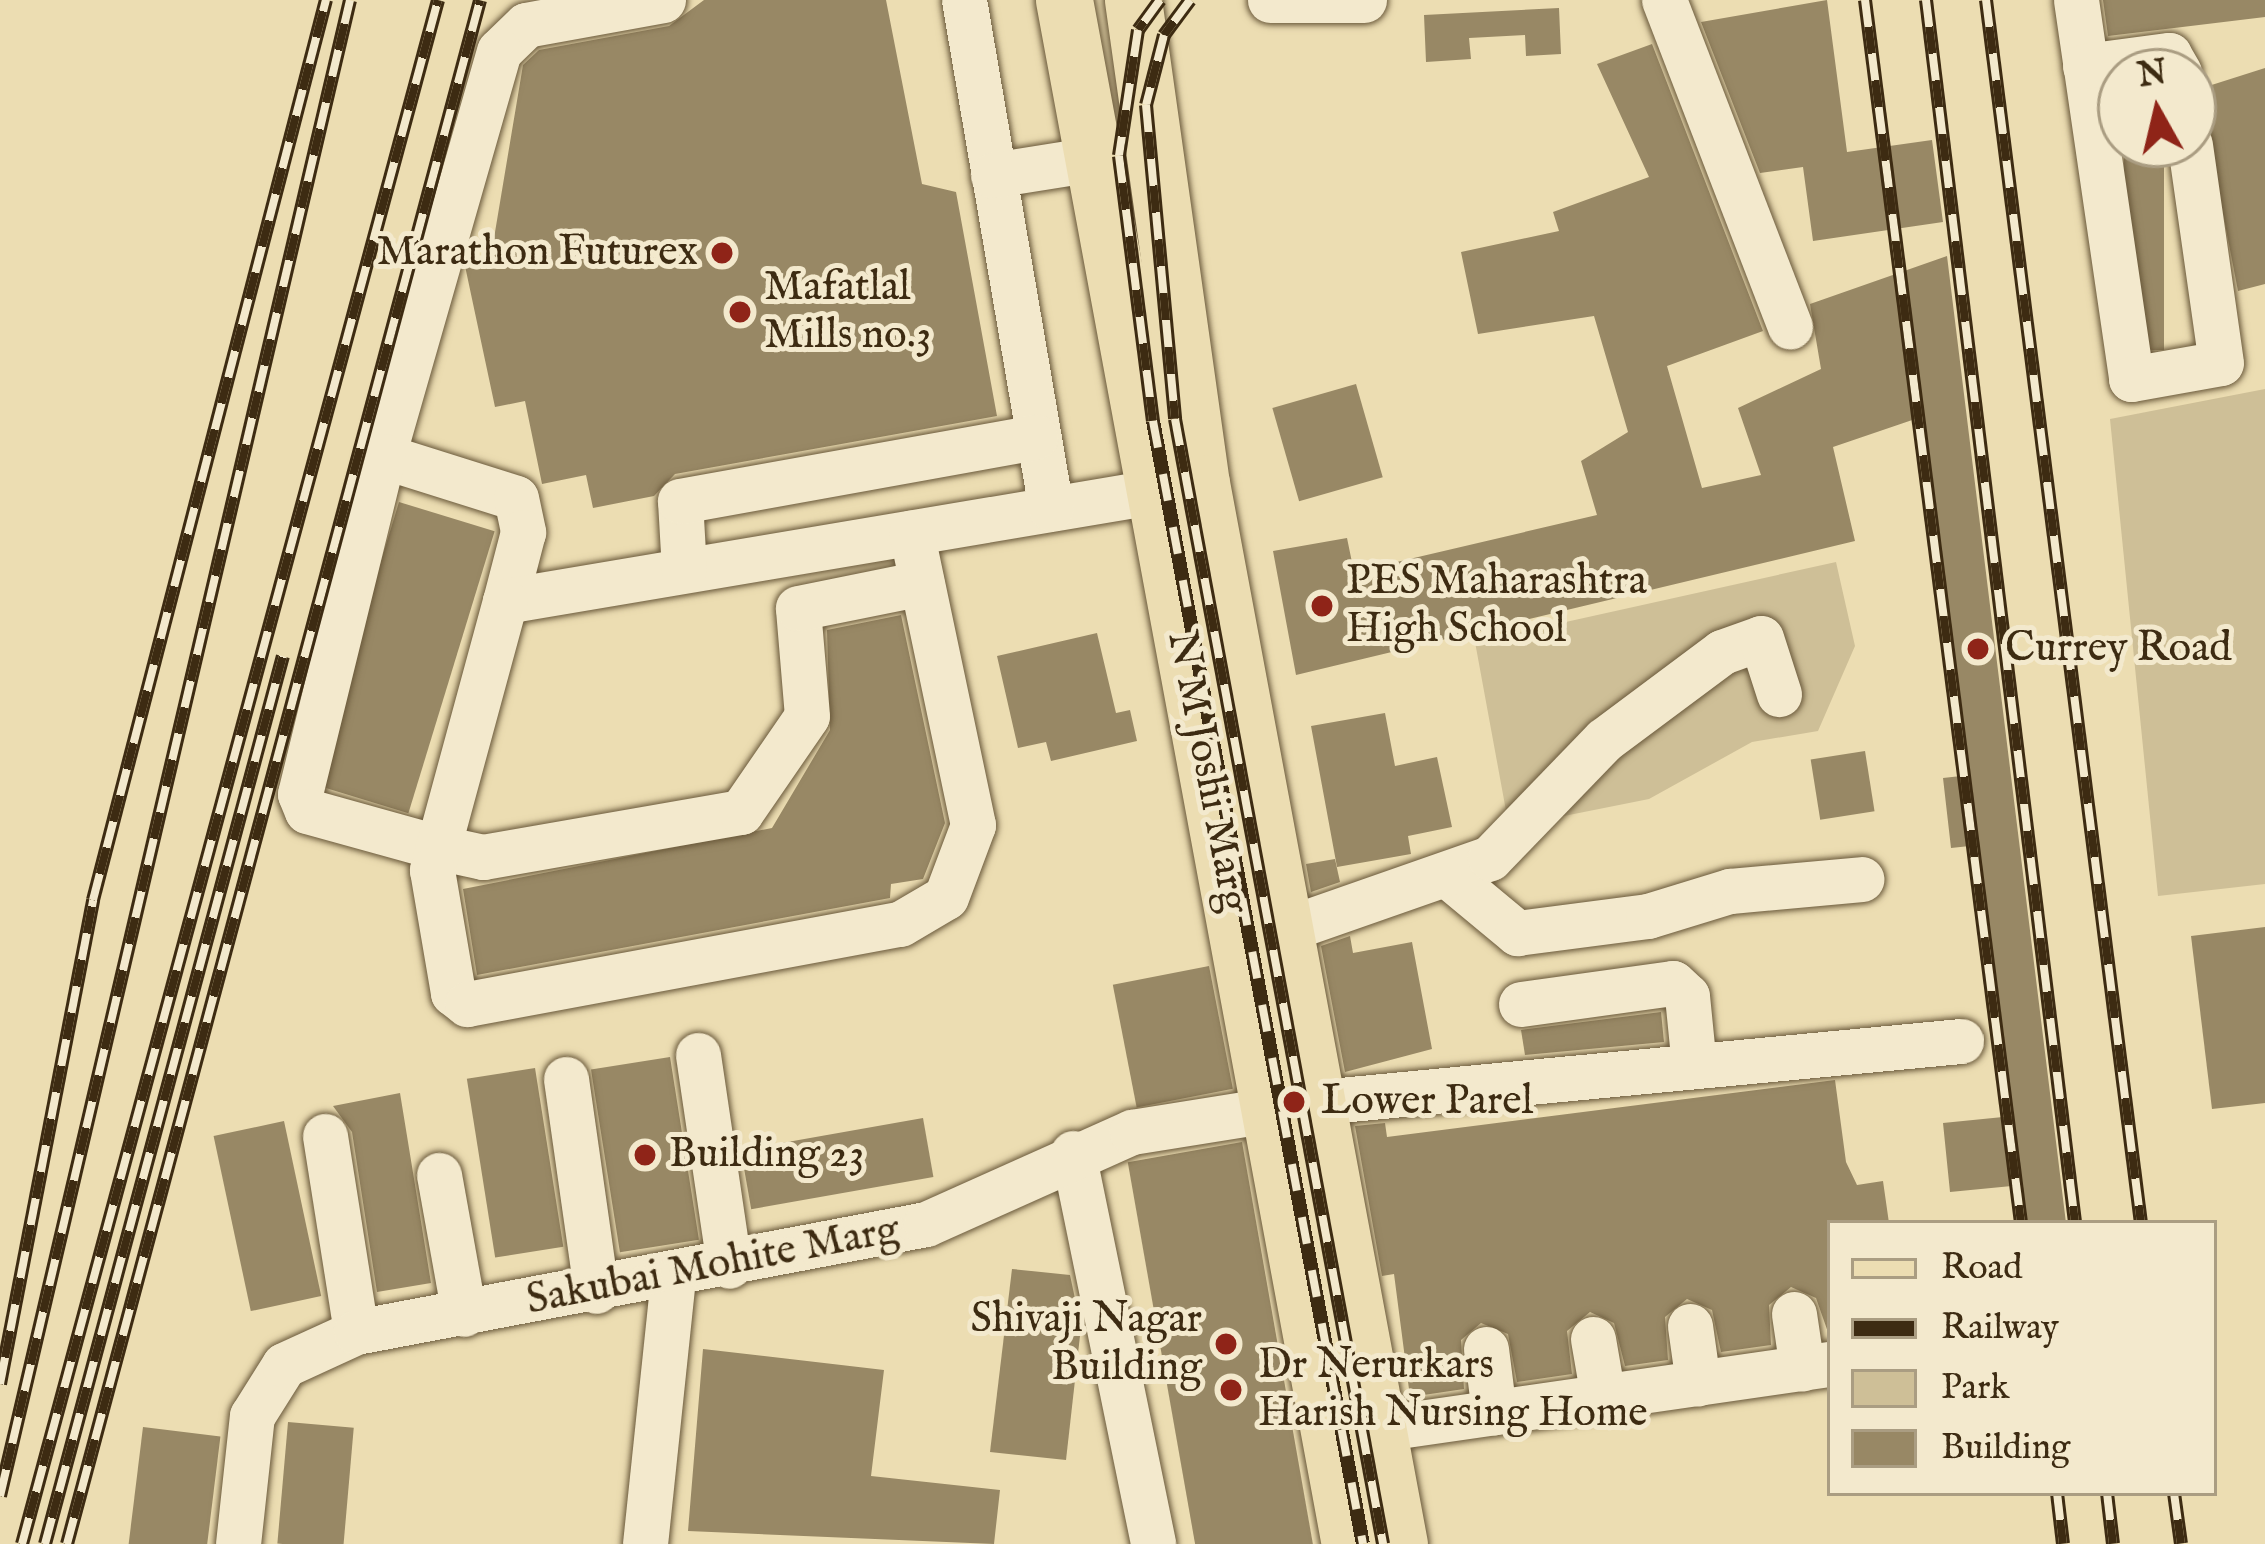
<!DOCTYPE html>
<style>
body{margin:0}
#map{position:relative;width:2265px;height:1544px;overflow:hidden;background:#ecddb2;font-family:"IM FELL English",serif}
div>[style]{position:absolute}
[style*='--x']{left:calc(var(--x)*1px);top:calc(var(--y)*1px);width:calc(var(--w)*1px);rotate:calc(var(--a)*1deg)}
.green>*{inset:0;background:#cebf97}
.building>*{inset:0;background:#988865;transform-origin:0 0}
.roads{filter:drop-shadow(0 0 3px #69583a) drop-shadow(0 0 3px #69583a)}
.minor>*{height:45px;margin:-22.5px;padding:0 22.5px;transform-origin:22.5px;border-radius:22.5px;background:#f3e9cd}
.major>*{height:57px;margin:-28.5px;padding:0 28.5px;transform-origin:28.5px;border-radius:28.5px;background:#ecddb2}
.rail>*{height:14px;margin-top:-7px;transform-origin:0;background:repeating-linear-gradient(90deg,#f3e9cd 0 27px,#3d2b12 0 54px);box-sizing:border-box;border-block:3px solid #3d2b12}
.dots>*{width:33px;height:33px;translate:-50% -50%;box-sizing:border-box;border:6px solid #f3e9cd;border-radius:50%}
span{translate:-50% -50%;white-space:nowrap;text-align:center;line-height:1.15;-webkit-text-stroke:10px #f3e9cd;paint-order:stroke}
.poi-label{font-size:42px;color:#3d2b12}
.right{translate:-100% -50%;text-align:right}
.left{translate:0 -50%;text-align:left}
.street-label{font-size:42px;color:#3d2b12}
.legend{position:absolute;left:1827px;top:1220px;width:390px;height:276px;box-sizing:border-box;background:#f3e9cd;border:3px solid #aa9d82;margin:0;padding:15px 21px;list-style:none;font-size:36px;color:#3d2b12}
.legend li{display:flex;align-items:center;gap:24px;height:60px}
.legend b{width:60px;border:3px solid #aa9d82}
.north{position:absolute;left:2097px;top:48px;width:120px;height:120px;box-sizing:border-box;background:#f3e9cd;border:3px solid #aa9d82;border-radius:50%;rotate:352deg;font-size:33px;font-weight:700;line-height:48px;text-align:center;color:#3d2b12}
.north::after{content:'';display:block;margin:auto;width:42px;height:54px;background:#8f2418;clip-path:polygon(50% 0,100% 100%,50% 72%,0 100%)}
</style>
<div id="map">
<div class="green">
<div style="clip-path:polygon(2265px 389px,2265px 884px,2158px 896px,2110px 419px)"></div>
<div style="clip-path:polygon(1836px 562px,1855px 646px,1818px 731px,1752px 742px,1649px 799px,1509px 827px,1475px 642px)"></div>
</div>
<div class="building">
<div style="clip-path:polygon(704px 0,886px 0,922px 184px,956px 192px,997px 416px,675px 474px,654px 496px,593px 508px,586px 475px,542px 484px,525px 401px,495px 407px,465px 266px,492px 250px,523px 65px,539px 50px,669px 26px)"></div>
<div style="clip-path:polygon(1827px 0,1847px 152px,1932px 140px,1943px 222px,1813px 241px,1803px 167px,1760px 173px,1701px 22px)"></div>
<div style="clip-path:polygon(2103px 0,2265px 0,2265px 17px,2108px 36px)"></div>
<div style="clip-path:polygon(1559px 8px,1561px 54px,1526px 56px,1525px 35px,1469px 38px,1471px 59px,1426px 62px,1424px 15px)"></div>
<div style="clip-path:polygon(1652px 44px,1763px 331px,1667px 366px,1702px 488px,1761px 475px,1738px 408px,1821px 369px,1810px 304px,1947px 256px,2066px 1223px,2027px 1223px,2022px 1185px,1950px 1192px,1943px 1123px,2013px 1116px,1979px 845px,1951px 848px,1943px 778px,1970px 775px,1924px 416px,1833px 447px,1855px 541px,1296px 675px,1273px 551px,1347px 538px,1354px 572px,1597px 515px,1581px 461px,1628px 432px,1594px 316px,1478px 334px,1461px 252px,1559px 231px,1553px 212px,1649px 177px,1597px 64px)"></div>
<div style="clip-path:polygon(2265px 68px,2265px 284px,2238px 291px,2199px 89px)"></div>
<div style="left:2124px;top:144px;width:40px;height:206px"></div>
<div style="left:1356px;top:384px;width:97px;height:87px;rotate:74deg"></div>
<div style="left:399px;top:502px;width:100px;height:295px;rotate:17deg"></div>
<div style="clip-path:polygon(901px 615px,945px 823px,923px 879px,891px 884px,890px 898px,477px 975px,463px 889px,772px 828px,830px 730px,827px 630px)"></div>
<div style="clip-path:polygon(1097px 633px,1116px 713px,1130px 710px,1137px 741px,1051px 761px,1046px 742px,1018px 748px,997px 656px)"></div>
<div style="clip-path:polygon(1385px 713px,1395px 766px,1437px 757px,1452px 827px,1408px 836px,1411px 854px,1337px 867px,1311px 726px)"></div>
<div style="left:1865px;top:751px;width:61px;height:55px;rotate:81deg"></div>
<div style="clip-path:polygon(1335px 859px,1340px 882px,1311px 892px,1306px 864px)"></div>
<div style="clip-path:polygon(2265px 927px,2265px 1103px,2212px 1109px,2191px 936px)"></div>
<div style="clip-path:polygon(1350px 936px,1353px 953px,1412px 942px,1432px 1049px,1345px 1072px,1321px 946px)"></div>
<div style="left:1209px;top:966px;width:125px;height:98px;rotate:79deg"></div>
<div style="clip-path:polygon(1661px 1012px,1664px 1042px,1525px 1055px,1521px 1030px)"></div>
<div style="left:670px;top:1057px;width:185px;height:80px;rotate:81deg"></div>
<div style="left:535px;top:1068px;width:181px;height:69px;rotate:81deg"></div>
<div style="clip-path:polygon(1835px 1080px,1846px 1162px,1857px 1185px,1883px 1181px,1889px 1223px,1830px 1223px,1830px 1338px,1816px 1298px,1791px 1287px,1769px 1305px,1771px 1345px,1721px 1352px,1712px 1310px,1687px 1299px,1665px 1317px,1668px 1360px,1625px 1366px,1614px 1323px,1590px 1312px,1567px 1331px,1572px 1374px,1517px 1382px,1508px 1334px,1481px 1323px,1461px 1340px,1464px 1389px,1410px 1397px,1394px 1274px,1382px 1276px,1355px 1126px,1385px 1123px,1387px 1137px)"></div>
<div style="clip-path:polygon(400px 1093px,431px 1283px,377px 1292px,352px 1132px,333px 1106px)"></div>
<div style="left:923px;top:1118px;width:60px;height:185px;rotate:80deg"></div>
<div style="left:284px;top:1121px;width:179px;height:72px;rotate:78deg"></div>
<div style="left:1242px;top:1142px;width:409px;height:116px;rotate:80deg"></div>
<div style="clip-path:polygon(1012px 1269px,1070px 1275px,1081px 1327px,1066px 1460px,990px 1452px)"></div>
<div style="clip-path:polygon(703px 1349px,884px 1370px,871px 1476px,1000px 1490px,994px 1544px,688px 1531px)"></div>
<div style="left:288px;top:1422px;width:66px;height:122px;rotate:5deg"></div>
<div style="left:143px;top:1427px;width:78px;height:118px;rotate:7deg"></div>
</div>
<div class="roads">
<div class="minor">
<div style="--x:663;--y:0;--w:139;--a:169.7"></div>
<div style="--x:526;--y:25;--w:37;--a:136"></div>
<div style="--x:499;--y:51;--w:421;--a:106"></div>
<div style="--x:383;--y:456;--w:139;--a:17.5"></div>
<div style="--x:516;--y:498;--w:35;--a:78"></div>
<div style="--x:523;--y:532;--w:71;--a:104.6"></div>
<div style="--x:505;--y:601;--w:692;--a:-9.57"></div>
<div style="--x:964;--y:0;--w:516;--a:80.3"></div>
<div style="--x:1270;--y:0;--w:94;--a:0"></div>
<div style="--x:1664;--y:0;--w:350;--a:68.9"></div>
<div style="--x:2076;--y:0;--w:383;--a:81.7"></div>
<div style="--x:2131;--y:379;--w:91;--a:-10.1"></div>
<div style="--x:2221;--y:363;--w:221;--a:-98.1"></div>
<div style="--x:2085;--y:66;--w:85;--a:-7.5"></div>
<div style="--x:2169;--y:55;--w:20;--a:60"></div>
<div style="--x:993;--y:175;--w:101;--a:-9.1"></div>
<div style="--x:383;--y:456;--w:348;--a:103.8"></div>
<div style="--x:300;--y:794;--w:18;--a:68"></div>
<div style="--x:307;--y:811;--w:135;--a:15.5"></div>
<div style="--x:437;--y:847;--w:47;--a:12.3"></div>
<div style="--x:483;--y:857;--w:262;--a:-9.9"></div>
<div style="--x:741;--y:812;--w:116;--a:-55.5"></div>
<div style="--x:807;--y:716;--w:108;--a:-94.8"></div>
<div style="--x:798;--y:608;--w:126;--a:-11.4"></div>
<div style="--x:684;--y:570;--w:69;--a:-93.3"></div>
<div style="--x:680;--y:501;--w:361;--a:-10.2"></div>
<div style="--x:505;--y:601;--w:279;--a:105.2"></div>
<div style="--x:432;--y:870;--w:125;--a:80.3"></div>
<div style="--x:453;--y:993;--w:18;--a:38"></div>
<div style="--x:467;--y:1004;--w:440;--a:-10.5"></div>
<div style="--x:900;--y:924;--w:53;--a:-30.4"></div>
<div style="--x:946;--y:897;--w:77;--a:-69.4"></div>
<div style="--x:973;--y:825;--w:299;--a:-101.9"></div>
<div style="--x:1452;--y:879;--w:85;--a:39.7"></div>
<div style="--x:1517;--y:933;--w:132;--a:-7.4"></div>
<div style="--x:1648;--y:916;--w:86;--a:-17"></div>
<div style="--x:1730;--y:891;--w:132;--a:-5.2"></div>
<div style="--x:1287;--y:929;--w:215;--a:-19.3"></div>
<div style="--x:1490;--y:858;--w:164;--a:-46"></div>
<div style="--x:1604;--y:740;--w:147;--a:-36.7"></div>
<div style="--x:1722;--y:652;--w:41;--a:-19.7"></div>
<div style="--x:1761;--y:638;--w:59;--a:72.2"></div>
<div style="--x:1521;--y:1004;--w:153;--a:-7.9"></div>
<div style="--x:1673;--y:983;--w:19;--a:43"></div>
<div style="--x:1687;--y:996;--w:70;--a:84.3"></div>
<div style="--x:698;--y:1055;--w:213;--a:81.6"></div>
<div style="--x:566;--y:1079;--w:214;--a:81.9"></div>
<div style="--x:325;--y:1136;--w:198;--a:81"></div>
<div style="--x:1073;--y:1153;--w:399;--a:78.4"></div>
<div style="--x:439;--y:1175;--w:141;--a:79.8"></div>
<div style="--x:1794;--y:1314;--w:55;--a:81.6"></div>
<div style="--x:1690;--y:1326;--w:58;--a:82"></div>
<div style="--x:1593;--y:1339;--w:59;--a:80.2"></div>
<div style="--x:1486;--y:1349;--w:64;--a:82.8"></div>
<div style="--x:1378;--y:1429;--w:457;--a:-8.2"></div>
<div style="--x:238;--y:1544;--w:129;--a:-83.8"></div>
<div style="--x:252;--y:1416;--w:60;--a:-57.9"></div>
<div style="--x:284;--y:1365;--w:79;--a:-24.6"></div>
<div style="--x:356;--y:1332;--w:580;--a:-10.73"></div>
<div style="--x:926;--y:1224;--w:226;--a:-24.1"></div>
<div style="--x:1132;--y:1132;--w:189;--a:-9.1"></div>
<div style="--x:1319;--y:1102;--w:645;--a:-5.43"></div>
<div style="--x:645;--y:1544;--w:266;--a:-84"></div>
</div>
<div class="major">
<div style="--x:1064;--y:0;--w:1570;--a:79.51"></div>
<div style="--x:1133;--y:0;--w:488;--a:82"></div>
<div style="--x:1201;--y:483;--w:1079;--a:79.43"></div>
</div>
</div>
<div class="rail">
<div style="--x:1160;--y:0;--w:37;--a:126"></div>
<div style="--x:1138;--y:30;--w:127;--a:98.6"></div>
<div style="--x:1119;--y:156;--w:267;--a:82.7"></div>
<div style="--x:1153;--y:421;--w:1142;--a:79.41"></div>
<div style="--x:1190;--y:0;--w:44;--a:126.6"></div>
<div style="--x:1164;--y:35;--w:72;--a:104.4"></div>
<div style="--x:1146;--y:105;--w:315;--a:84.7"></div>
<div style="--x:1175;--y:419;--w:1144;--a:79.52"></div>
<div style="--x:1865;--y:0;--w:1233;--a:82.73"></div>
<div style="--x:1926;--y:0;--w:1232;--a:83.05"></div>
<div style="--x:1986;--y:0;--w:1233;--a:82.78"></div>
<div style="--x:0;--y:1384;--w:493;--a:-79.1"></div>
<div style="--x:93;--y:900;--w:930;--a:-75.49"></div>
<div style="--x:2057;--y:1493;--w:51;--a:83.3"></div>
<div style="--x:2107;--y:1493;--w:51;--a:83.3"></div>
<div style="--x:2174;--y:1493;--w:51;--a:82.2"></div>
<div style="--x:0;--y:1496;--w:1536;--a:-76.83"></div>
<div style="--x:22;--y:1544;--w:1599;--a:-74.92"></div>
<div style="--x:45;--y:1544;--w:919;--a:-75"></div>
<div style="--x:67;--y:1544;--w:1598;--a:-75.02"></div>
</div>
<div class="dots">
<div style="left:722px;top:253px;background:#8f2418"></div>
<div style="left:740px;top:312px;background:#8f2418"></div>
<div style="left:1322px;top:606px;background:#8f2418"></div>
<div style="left:1978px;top:649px;background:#8f2418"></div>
<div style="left:1294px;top:1102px;background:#8f2418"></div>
<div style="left:645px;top:1155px;background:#8f2418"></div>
<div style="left:1226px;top:1344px;background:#8f2418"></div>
<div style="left:1231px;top:1390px;background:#8f2418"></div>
</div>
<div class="poi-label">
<span class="right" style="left:698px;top:253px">Marathon Futurex</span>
<span class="left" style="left:764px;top:312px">Mafatlal<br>Mills no.3</span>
<span class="left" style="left:1346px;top:606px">PES Maharashtra<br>High School</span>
<span class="left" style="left:2005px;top:649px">Currey Road</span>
<span class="left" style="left:1321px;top:1102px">Lower Parel</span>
<span class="left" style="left:669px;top:1155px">Building 23</span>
<span class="right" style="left:1202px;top:1344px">Shivaji Nagar<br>Building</span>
<span class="left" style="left:1258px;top:1390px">Dr Nerurkars<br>Harish Nursing Home</span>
</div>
<div class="street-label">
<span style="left:1207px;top:772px;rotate:79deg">N M Joshi Marg</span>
<span style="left:713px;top:1266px;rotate:-11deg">Sakubai Mohite Marg</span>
</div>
<ul class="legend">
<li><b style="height:15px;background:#ecddb2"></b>Road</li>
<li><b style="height:15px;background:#3d2b12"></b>Railway</li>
<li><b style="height:33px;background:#cebf97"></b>Park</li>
<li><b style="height:33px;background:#988865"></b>Building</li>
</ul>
<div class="north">N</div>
</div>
